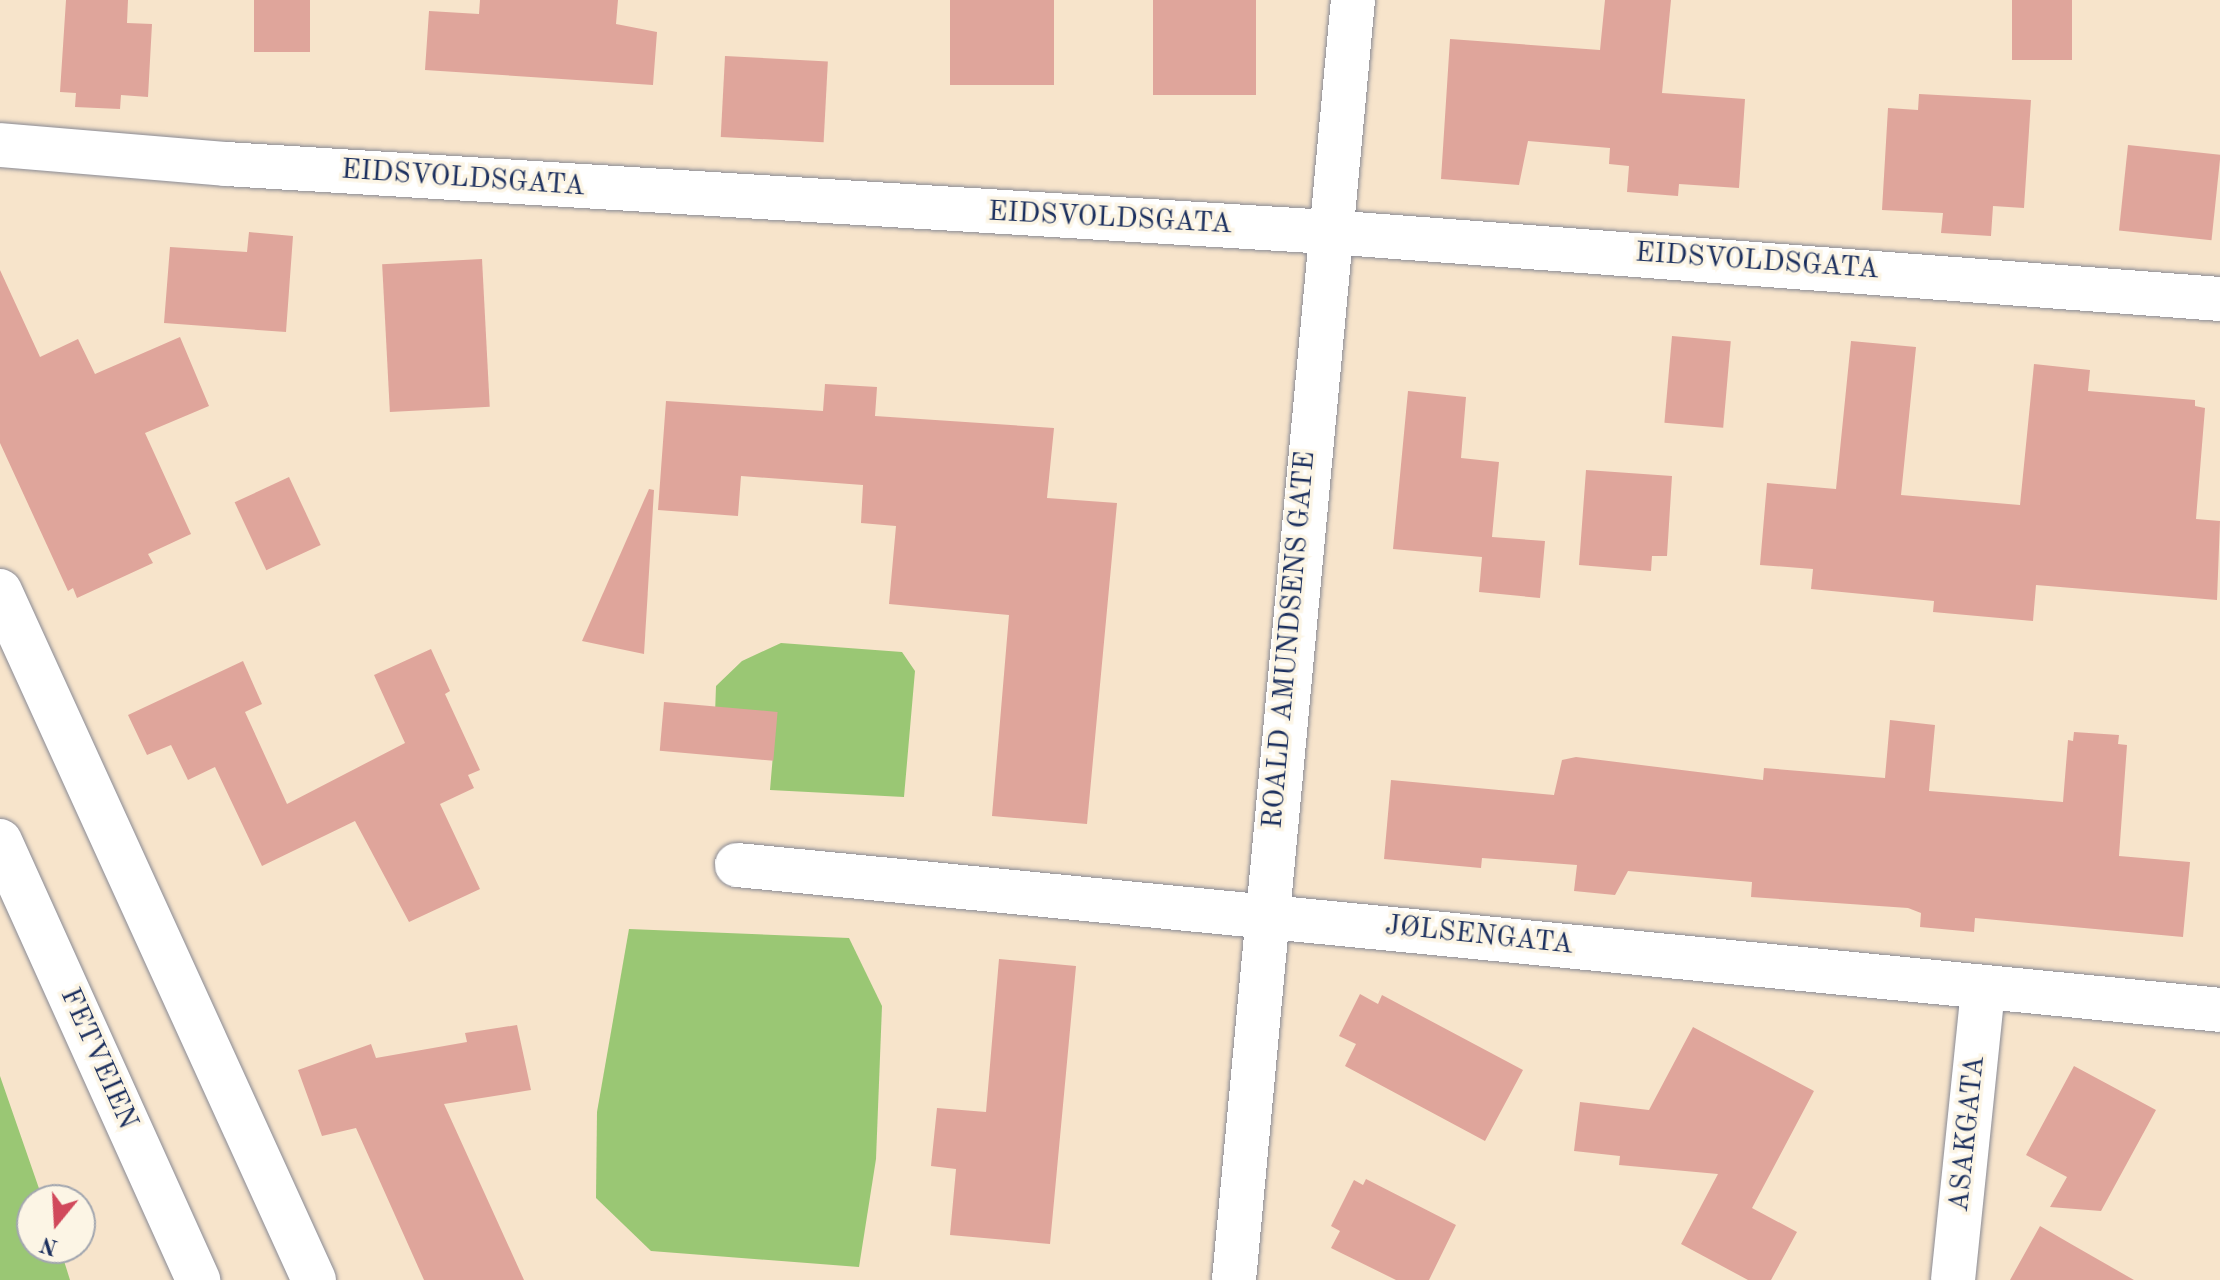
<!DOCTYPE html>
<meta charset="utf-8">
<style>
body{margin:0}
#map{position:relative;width:2220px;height:1280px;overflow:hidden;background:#f7e4cb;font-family:"Old Standard TT",serif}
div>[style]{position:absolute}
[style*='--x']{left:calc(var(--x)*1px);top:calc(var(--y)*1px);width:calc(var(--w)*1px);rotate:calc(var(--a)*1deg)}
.green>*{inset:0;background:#9ac774}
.building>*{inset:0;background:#dfa59b;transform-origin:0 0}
.roads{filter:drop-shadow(0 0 2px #898a94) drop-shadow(0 0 2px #898a94)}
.street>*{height:44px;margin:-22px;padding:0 22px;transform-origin:22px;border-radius:22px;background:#fff}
.highway>*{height:44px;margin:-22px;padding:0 22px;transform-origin:22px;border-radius:22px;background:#fff}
span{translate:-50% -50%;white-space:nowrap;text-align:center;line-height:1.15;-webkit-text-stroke:7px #fcf5e5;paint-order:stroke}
.street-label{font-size:28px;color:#1b2f5e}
.north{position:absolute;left:16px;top:1184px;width:80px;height:80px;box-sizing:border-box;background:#fcf5e5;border:2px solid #a2a6af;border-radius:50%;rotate:198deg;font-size:22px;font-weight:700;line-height:32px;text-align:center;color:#1b2f5e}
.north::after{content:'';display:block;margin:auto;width:28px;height:36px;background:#d1495b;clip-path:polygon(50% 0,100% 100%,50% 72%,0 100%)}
</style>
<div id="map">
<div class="green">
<div style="clip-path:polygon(781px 643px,902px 652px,915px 671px,904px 797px,770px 790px,776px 719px,715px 714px,716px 686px,742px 661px)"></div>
<div style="clip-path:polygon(629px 929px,849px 938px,882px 1006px,876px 1159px,859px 1267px,651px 1251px,596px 1198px,597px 1112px)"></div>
<div style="clip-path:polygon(0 1076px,43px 1200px,32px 1200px,32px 1248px,60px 1248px,70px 1280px,0 1280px)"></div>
</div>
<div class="building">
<div style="clip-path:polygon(66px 0,128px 0,127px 23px,152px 24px,148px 97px,121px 95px,120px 109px,75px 107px,76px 93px,60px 92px)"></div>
<div style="left:254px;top:0;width:56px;height:52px"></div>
<div style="clip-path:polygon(480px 0,618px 0,616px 24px,657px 32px,653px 85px,425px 70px,429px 11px,479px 14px)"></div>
<div style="left:950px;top:0;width:104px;height:85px"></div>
<div style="left:1153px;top:0;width:103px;height:95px"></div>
<div style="clip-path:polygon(1605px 0,1671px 0,1662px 93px,1745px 99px,1739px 188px,1679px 184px,1678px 196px,1627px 192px,1629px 166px,1609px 164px,1610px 148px,1528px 141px,1519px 185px,1441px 179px,1450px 39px,1600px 50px)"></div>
<div style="left:2012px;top:0;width:60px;height:60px"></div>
<div style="left:725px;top:56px;width:103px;height:81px;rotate:3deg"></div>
<div style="clip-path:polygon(1919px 94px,2031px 100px,2024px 208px,1993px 206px,1991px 236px,1941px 233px,1943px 213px,1882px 210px,1888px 108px,1918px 110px)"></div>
<div style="left:2128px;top:145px;width:93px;height:86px;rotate:6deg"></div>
<div style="clip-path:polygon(249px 232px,293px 236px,286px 332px,164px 323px,170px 247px,247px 252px)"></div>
<div style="left:482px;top:259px;width:148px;height:100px;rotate:87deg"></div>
<div style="clip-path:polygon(0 270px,40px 357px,78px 339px,95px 374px,180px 337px,209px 406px,145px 433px,191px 534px,148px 554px,153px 563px,77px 598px,73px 588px,68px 591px,0 443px)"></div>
<div style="left:1672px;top:336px;width:59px;height:87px;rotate:5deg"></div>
<div style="clip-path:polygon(1851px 341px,1916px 347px,1901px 495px,2020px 505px,2034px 364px,2090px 370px,2088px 391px,2195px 400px,2195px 406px,2205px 408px,2196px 519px,2220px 521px,2217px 600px,2036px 585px,2033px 621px,1933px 612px,1934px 601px,1811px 589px,1813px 569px,1760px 565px,1767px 483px,1836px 489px)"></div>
<div style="clip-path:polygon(825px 384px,877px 387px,875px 416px,1054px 428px,1047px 498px,1117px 503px,1087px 824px,992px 816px,1009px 615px,889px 604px,896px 526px,861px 523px,863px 485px,741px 476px,738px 516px,658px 510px,666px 401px,823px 411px)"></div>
<div style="clip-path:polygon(1408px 391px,1466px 397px,1461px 458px,1499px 462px,1492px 537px,1545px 541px,1540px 598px,1479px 592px,1482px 557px,1393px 549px)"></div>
<div style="clip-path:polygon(1586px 470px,1672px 476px,1667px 556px,1652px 556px,1651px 571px,1579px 565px)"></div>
<div style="left:289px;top:477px;width:75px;height:60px;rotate:65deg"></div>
<div style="clip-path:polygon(649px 489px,654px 490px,644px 654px,582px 641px)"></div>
<div style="clip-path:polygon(431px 649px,450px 691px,445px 694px,480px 770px,468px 775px,474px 788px,440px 804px,480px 889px,409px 922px,355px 821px,262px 866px,215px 767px,188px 780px,171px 745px,147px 755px,128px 715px,243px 661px,262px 704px,245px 712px,287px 804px,405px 743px,374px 675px)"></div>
<div style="left:664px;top:702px;width:114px;height:49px;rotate:5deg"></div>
<div style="clip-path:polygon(1890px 720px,1935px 725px,1929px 791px,2063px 802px,2068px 740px,2073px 741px,2074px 732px,2119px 735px,2118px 744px,2127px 745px,2119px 856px,2190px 862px,2183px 937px,1975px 918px,1974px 932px,1920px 927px,1921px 913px,1908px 908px,1751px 897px,1752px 882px,1628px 871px,1615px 895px,1574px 891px,1577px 865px,1482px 858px,1481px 868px,1384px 859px,1391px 780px,1554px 795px,1562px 760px,1576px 757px,1763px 780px,1764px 768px,1885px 778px)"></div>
<div style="clip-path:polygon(999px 959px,1076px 966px,1050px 1244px,950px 1235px,956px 1169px,931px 1166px,937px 1108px,986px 1112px)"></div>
<div style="clip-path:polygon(1360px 994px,1378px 1004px,1382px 995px,1523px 1070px,1485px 1141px,1345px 1066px,1356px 1044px,1339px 1036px)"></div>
<div style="clip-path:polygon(517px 1025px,531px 1090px,444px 1104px,524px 1280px,424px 1280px,356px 1128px,322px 1136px,298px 1070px,371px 1044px,376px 1058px,467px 1042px,465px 1033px)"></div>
<div style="clip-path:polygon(1693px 1027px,1814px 1091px,1752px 1208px,1797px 1232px,1771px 1280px,1748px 1280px,1681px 1244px,1718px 1174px,1619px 1165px,1620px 1156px,1574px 1151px,1580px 1102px,1649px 1110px)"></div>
<div style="clip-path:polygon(2074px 1066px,2156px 1110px,2101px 1211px,2050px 1207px,2067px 1177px,2026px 1155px)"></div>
<div style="clip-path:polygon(1366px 1179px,1456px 1225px,1429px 1280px,1396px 1280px,1331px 1248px,1340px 1231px,1331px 1226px,1354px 1180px,1363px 1185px)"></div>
<div style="clip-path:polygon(2040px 1226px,2071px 1244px,2134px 1280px,2010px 1280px)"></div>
</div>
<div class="roads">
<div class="street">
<div style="--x:0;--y:145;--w:227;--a:4.8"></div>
<div style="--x:226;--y:164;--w:1105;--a:3.53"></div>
<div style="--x:1329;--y:232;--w:894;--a:4.3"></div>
<div style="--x:0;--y:591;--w:757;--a:65.5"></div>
<div style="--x:737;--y:865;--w:1490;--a:5.58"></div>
<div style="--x:1234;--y:1280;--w:1286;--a:-84.69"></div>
<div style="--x:1953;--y:1280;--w:294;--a:-84.1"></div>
</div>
<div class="highway">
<div style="--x:0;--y:841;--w:482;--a:65.7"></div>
</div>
</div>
<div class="street-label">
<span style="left:463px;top:179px;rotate:4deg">EIDSVOLDSGATA</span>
<span style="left:1110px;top:219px;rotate:3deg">EIDSVOLDSGATA</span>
<span style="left:1757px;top:262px;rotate:4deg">EIDSVOLDSGATA</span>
<span style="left:1290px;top:640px;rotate:-85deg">ROALD AMUNDSENS GATE</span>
<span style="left:1479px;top:936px;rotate:6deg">JØLSENGATA</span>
<span style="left:98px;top:1059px;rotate:66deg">FETVEIEN</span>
<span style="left:1968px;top:1134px;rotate:-84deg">ASAKGATA</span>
</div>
<div class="north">N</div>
</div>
